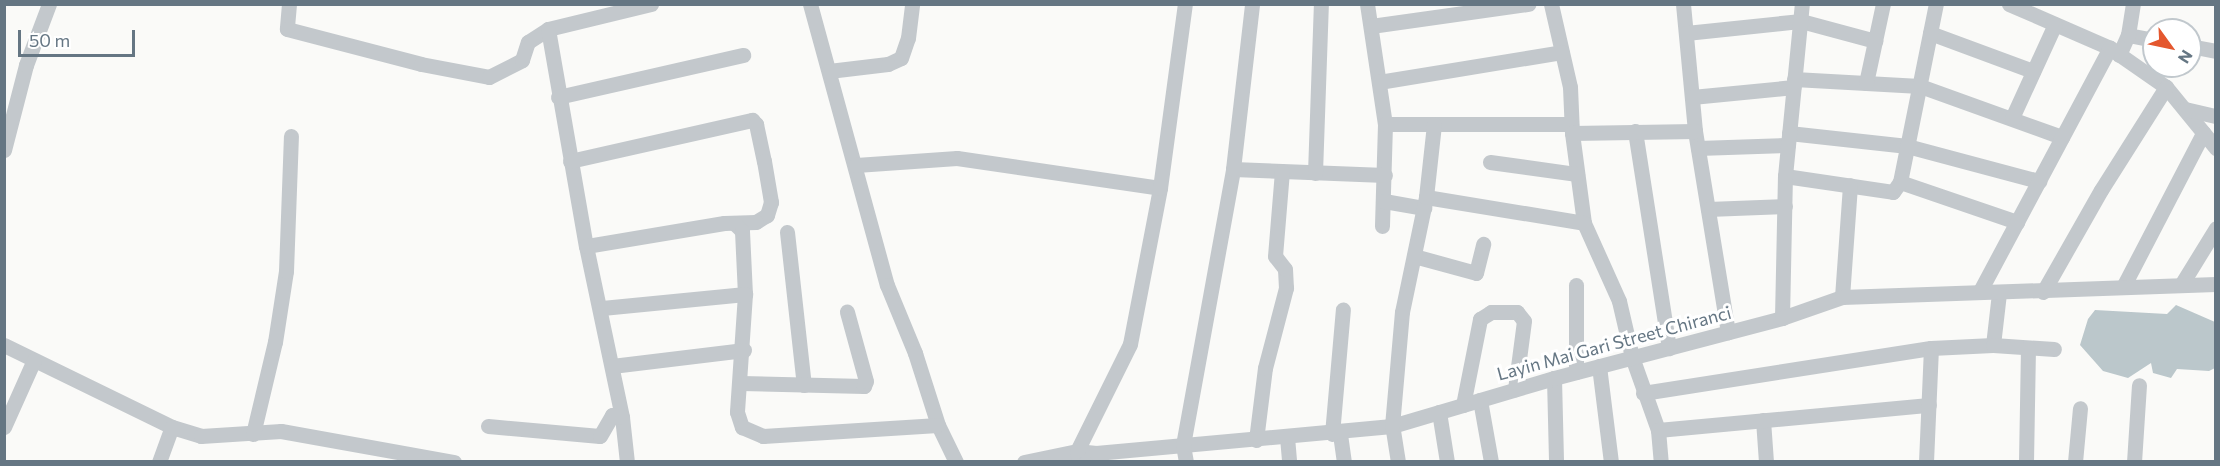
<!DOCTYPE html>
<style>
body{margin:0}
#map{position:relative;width:2220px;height:466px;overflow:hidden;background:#fafaf8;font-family:Commissioner,sans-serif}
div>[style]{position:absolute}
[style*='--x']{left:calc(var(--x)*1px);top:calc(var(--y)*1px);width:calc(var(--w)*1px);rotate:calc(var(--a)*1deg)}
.water>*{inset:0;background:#bbc7cb}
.street>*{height:15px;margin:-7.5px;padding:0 7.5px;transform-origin:7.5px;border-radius:7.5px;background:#c3c8cc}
span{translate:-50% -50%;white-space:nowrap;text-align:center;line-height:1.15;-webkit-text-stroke:6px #fff;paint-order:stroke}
.street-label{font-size:18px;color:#657683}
.frame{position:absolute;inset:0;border:6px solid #657683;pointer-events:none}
.north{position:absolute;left:2142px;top:18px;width:60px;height:60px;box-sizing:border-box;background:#fff;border:2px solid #c1c8cd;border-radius:50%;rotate:123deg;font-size:16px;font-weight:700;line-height:24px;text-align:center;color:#657683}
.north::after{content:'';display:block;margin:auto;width:21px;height:27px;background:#e4572e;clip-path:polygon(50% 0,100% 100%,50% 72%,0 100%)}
.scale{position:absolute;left:18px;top:30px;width:117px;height:27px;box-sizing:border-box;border:3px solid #657683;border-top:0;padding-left:8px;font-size:18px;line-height:21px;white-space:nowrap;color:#657683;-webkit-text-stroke:4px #fff;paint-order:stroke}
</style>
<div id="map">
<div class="water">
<div style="clip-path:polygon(2176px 305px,2215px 322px,2215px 368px,2209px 371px,2177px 369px,2171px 378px,2153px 373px,2151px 363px,2128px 378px,2103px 371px,2080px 345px,2088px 319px,2095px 310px,2167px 314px)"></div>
</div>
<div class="street">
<div style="--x:289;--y:4;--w:25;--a:95"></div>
<div style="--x:287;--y:29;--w:138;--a:14.6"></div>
<div style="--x:421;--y:64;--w:69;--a:10.8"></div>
<div style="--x:489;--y:77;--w:37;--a:-27"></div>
<div style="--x:522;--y:60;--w:19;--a:-72"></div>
<div style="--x:528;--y:42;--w:24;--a:-33"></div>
<div style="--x:548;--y:29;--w:106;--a:-13.6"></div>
<div style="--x:810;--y:4;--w:291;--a:74.7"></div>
<div style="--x:887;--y:285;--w:74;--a:67.6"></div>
<div style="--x:915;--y:353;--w:76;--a:72.3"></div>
<div style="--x:938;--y:425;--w:41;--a:64.1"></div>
<div style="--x:1367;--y:4;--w:121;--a:81.5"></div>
<div style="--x:1385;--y:124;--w:102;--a:91.7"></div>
<div style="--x:1551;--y:4;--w:85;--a:77.1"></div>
<div style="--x:1570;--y:87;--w:46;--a:87.5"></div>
<div style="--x:1572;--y:133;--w:91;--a:82.4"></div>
<div style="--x:1584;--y:223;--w:85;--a:65.8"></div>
<div style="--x:1619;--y:301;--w:57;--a:76.9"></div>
<div style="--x:1632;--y:357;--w:77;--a:70.4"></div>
<div style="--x:1658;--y:430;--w:32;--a:85"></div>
<div style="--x:1683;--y:4;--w:128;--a:84.6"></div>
<div style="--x:1695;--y:131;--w:204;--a:80.7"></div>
<div style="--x:2009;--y:4;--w:110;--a:23.5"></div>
<div style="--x:2110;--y:48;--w:68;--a:34.9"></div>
<div style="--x:2166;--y:87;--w:79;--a:50.7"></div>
<div style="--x:1371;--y:26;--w:159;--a:-8"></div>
<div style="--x:548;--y:29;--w:220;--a:80.1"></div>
<div style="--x:586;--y:246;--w:175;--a:78.1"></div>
<div style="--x:622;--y:417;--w:45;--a:83.7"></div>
<div style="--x:1686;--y:33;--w:116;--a:-6"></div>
<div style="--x:1801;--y:21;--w:77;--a:15.1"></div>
<div style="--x:1930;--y:33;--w:110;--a:20.3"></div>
<div style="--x:2128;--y:35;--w:26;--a:11"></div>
<div style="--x:2190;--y:46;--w:26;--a:11"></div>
<div style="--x:2119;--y:55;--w:22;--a:-66"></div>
<div style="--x:2128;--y:35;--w:31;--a:-81"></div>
<div style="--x:829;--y:71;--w:59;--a:-6.8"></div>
<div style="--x:888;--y:64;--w:14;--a:-25"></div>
<div style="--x:901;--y:58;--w:21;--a:-71"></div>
<div style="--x:908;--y:38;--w:34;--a:-83"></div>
<div style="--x:1794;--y:79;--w:126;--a:3.2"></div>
<div style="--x:1920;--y:86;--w:151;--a:19.8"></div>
<div style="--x:1379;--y:82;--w:185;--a:-9.3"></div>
<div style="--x:1866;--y:83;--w:81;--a:-77.9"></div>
<div style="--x:558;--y:97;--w:190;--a:-12.8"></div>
<div style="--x:1692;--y:97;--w:102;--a:-5.6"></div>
<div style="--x:2185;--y:109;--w:32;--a:13"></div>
<div style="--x:2012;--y:118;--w:103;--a:-65.4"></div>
<div style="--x:1385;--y:124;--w:186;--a:0"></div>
<div style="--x:1635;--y:131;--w:220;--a:81.1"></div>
<div style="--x:1572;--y:133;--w:123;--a:-0.9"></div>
<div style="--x:1789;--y:133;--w:119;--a:6.3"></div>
<div style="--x:1907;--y:146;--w:137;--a:14.9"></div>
<div style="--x:1698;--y:148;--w:90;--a:-1.9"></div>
<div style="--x:4;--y:150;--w:88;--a:-75.5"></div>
<div style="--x:26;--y:65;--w:65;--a:-69.3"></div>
<div style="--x:570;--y:161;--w:187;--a:-12.7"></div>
<div style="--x:752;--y:120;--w:6;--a:45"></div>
<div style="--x:756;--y:124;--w:38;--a:78"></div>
<div style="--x:764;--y:161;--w:42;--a:80.3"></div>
<div style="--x:771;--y:202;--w:14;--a:107"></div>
<div style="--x:767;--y:215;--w:13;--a:148"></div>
<div style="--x:756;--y:222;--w:32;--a:178"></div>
<div style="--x:724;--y:223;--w:140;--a:170.5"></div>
<div style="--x:1490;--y:162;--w:88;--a:7.9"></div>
<div style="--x:856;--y:165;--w:101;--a:-4"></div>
<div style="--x:957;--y:158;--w:205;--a:8.4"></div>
<div style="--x:1233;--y:169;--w:152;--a:2.3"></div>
<div style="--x:1315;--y:173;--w:169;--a:-88"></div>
<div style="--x:1785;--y:176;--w:109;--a:8.4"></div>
<div style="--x:1893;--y:192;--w:12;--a:-55"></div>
<div style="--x:1900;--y:182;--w:124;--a:18.9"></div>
<div style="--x:1900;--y:182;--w:182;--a:-78.6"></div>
<div style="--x:1426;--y:197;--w:160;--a:9.3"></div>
<div style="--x:1384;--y:201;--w:41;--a:9.9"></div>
<div style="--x:1708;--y:209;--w:77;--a:-2.2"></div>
<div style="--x:735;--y:224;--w:10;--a:45"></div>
<div style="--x:742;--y:231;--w:63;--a:87.3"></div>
<div style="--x:745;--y:294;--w:118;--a:93.9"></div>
<div style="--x:737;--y:412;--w:16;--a:72"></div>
<div style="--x:742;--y:427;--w:23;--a:23"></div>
<div style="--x:763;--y:436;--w:175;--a:-3.6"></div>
<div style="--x:787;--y:232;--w:154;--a:83.7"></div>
<div style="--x:1414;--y:256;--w:64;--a:15.3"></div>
<div style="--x:1476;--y:273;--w:30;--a:-76"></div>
<div style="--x:2181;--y:285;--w:67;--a:-58.4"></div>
<div style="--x:2123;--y:287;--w:174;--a:-62.5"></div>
<div style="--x:1980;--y:291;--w:276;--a:-61.9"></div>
<div style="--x:2043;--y:292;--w:117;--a:-60.4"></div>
<div style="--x:2101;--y:190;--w:122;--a:-57.7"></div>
<div style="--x:1842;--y:297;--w:112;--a:-85.9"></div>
<div style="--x:602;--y:308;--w:144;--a:-5.6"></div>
<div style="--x:1782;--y:318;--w:142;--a:-88.8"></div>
<div style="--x:1785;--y:176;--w:173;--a:-84.4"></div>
<div style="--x:4;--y:345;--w:187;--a:26"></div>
<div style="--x:172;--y:427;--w:30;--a:17"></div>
<div style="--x:201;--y:436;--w:80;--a:-3.6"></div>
<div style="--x:281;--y:431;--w:176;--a:10.2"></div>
<div style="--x:1993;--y:345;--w:52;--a:-83.4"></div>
<div style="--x:612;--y:366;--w:133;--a:-6.9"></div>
<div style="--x:1599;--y:366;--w:97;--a:82.9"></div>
<div style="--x:1576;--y:372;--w:87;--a:-90"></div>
<div style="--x:1554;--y:378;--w:84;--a:88.6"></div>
<div style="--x:741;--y:383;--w:123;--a:1.4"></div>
<div style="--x:864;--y:386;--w:5;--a:-68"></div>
<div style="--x:866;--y:381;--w:72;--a:-105.4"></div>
<div style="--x:1643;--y:393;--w:291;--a:-8.9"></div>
<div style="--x:1931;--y:348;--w:62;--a:-2.8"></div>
<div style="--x:1993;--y:345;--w:61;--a:3.8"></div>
<div style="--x:1480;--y:400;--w:63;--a:79.9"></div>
<div style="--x:1463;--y:405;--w:88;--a:-78.8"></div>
<div style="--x:1480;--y:319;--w:13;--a:-32"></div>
<div style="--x:1491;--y:312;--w:26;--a:0"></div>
<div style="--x:1517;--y:312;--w:11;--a:52"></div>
<div style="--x:1524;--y:321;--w:69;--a:97.5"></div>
<div style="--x:1439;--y:412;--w:51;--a:80.9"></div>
<div style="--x:1763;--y:420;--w:42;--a:85.9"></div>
<div style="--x:488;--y:426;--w:112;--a:5.1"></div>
<div style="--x:600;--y:436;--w:24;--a:-60"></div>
<div style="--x:612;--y:415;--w:10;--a:11"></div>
<div style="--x:4;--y:427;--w:73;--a:-65.9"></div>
<div style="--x:1658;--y:430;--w:272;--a:-5.3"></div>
<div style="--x:253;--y:434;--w:95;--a:-76.6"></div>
<div style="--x:275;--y:342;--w:72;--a:-81.2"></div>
<div style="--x:286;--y:271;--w:135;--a:-87.9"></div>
<div style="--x:1332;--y:434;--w:125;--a:-85"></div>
<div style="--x:1340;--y:434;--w:28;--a:82"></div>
<div style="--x:1287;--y:437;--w:25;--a:85"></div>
<div style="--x:1256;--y:440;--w:73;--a:-82.9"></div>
<div style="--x:1265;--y:368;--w:83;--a:-75.3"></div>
<div style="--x:1286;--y:288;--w:19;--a:-93"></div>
<div style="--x:1285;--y:269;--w:16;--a:-128"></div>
<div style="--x:1275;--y:256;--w:85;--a:-85.3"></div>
<div style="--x:159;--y:462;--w:37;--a:-70"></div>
<div style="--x:1024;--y:462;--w:54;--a:-11.7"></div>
<div style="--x:1077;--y:451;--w:19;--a:6"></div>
<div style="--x:1096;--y:453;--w:297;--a:-5.2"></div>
<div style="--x:1392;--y:426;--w:169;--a:-16.5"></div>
<div style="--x:1554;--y:378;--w:236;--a:-14.7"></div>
<div style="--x:1782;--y:318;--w:64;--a:-19.3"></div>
<div style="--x:1842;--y:297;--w:374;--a:-2"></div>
<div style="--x:1079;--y:462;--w:11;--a:-100"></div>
<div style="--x:1077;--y:451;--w:119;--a:-63.6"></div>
<div style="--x:1130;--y:344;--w:159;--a:-79.1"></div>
<div style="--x:1160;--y:188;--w:186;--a:-82.3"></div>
<div style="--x:1186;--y:462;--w:17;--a:-100"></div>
<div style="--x:1183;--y:445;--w:280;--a:-79.7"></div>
<div style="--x:1233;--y:169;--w:166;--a:-83.4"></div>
<div style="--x:1398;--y:462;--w:36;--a:-99"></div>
<div style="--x:1392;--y:426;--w:114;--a:-85"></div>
<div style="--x:1402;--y:312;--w:117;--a:-78.2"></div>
<div style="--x:1426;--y:197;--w:73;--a:-83.7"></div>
<div style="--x:1926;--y:462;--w:114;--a:-87.5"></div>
<div style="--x:2026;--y:462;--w:114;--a:-89"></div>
<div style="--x:2075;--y:462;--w:54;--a:-84.7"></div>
<div style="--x:2134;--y:462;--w:77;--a:-86.3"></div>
</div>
<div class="street-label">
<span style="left:1614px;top:343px;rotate:-15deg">Layin Mai Gari Street Chiranci</span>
</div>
<div class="frame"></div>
<div class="north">N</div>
<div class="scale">50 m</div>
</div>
